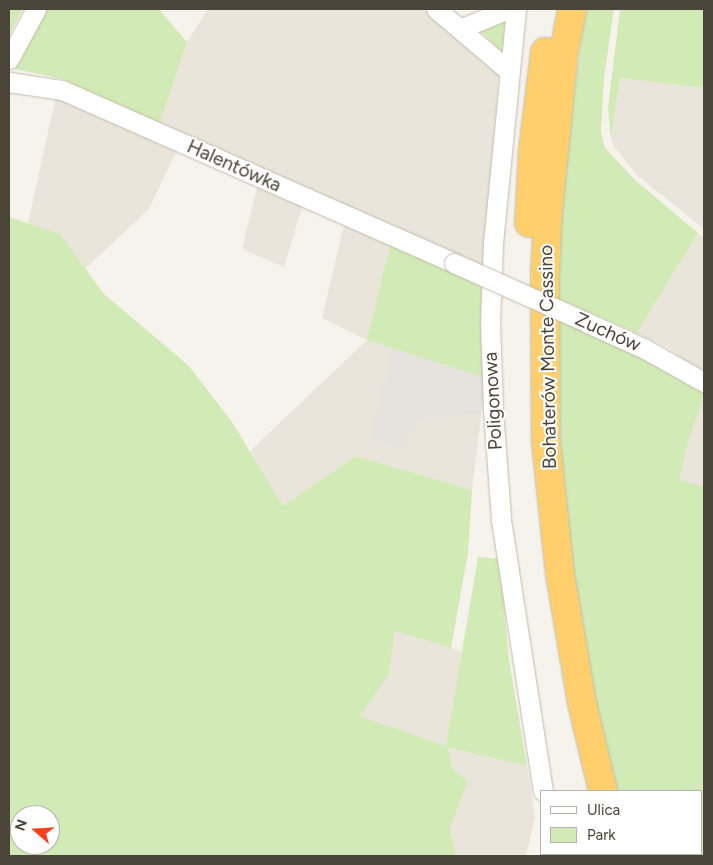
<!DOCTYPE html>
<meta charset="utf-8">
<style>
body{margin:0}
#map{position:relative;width:713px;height:865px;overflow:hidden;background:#f6f3ec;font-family:Figtree,sans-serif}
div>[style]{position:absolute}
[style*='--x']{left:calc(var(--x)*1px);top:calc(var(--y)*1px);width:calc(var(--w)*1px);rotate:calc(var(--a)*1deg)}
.residential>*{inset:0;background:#eae5da}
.industrial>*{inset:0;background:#e6e2dd}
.green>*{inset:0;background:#d2eab5}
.roads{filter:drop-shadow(0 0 1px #c2bbae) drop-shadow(0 0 1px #c2bbae)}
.minor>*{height:19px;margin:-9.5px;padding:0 9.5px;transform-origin:9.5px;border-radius:9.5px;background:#fff}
.highway>*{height:28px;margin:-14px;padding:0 14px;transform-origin:14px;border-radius:14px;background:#ffcf6e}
.bridges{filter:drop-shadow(0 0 1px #c2bbae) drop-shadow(0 0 1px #c2bbae)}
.minor-bridge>*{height:19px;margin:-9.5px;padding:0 9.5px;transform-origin:9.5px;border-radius:9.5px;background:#fff}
span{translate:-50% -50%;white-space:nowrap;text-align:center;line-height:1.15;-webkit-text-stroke:4px #fff;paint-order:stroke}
.street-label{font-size:19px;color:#4b4439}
.frame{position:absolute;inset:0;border:10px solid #4b4439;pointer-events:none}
.legend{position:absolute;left:540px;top:790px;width:162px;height:65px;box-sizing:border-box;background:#fff;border:1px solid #b7b4b0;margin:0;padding:6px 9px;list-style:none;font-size:15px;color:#4b4439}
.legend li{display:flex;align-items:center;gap:10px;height:25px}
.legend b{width:25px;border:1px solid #b7b4b0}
.north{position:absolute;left:10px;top:805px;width:50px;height:50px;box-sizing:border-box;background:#fff;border:1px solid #b7b4b0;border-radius:50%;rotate:289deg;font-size:14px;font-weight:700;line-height:20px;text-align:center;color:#4b4439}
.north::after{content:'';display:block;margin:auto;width:18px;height:22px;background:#fc3f1d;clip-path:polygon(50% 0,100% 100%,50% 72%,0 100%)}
</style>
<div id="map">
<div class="residential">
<div style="clip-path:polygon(208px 9px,428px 9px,499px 70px,485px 267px,160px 123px,187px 42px)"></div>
<div style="clip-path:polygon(620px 78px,704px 88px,704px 229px,638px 176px,615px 148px,611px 139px)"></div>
<div style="clip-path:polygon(56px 96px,178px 148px,149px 209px,85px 269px,60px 235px,28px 223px)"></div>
<div style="clip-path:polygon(257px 187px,303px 204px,284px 267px,242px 249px)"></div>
<div style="clip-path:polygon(344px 224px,391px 242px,486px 378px,472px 490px,356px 456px,283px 507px,250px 451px,367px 340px,322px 318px)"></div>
<div style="clip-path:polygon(698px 233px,704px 238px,704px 378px,679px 362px,681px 358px,675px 352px,637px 333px)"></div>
<div style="clip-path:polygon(704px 398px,704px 486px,680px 481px,688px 442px)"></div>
<div style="clip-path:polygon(395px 631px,464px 652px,446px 746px,527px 766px,535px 817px,526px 856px,456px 856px,450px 828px,468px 782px,453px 769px,446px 746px,360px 716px,389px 674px)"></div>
</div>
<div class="industrial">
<div style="clip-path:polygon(393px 348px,486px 378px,480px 413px,418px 419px,403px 450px,370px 439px)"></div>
</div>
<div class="green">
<div style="clip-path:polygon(9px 9px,23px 9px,9px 35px)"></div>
<div style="clip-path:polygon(47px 9px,159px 9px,187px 42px,160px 123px,62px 79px,15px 69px)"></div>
<div style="clip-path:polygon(585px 9px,614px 9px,604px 78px,601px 132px,605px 148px,635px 180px,698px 233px,637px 333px,557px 298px,561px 201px)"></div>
<div style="clip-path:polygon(620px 9px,704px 9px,704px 88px,620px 78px,611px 139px,608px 108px)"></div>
<div style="clip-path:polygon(506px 17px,505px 55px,479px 29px)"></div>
<div style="clip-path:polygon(evenodd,9px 217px,60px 234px,104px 294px,188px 365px,232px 422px,283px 506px,356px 456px,472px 490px,468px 553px,451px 648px,395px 631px,389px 674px,360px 716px,446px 746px,478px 557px,500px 559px,509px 660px,527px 766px,447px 747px,453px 769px,468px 782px,450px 828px,456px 856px,9px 856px,9px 217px,20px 815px,50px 815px,50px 845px,20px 845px,20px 815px)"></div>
<div style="clip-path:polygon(391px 242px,484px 288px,486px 378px,367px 340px)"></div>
<div style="clip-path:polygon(557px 318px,704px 387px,704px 398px,688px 442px,680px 480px,704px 486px,704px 856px,634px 856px,633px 854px,702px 854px,702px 791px,616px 791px,596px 704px,575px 585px,561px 452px)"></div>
</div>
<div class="roads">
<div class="minor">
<div style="--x:436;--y:9;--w:96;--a:40.3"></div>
<div style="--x:516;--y:9;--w:234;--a:95.6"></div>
<div style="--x:493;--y:242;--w:80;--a:92.1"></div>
<div style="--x:490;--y:322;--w:88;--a:88"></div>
<div style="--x:493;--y:410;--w:110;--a:85.8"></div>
<div style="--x:501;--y:520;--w:274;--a:81.2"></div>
<div style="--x:462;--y:28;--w:50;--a:-22.4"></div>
<div style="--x:9;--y:59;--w:57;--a:-61.6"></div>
<div style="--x:9;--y:82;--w:54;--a:8.6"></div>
<div style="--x:62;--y:90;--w:428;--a:23.8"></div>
<div style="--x:579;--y:319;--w:72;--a:24.4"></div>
<div style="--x:645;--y:349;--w:68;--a:29.2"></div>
<div style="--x:555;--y:854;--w:2;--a:63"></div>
</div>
<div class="highway">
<div style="--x:572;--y:9;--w:44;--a:100.5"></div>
<div style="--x:564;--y:52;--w:162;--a:95.7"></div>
<div style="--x:548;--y:213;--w:61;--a:92.8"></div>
<div style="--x:545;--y:274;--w:169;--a:89.7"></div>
<div style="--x:546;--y:443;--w:132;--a:83.9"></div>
<div style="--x:560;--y:574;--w:131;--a:80.3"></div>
<div style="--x:582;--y:703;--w:90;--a:76.6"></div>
<div style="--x:529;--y:223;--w:73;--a:-86.9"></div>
<div style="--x:533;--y:150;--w:99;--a:-83"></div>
<div style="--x:601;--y:854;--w:2;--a:63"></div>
</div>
</div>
<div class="bridges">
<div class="minor-bridge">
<div style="--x:454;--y:263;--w:137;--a:24.1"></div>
</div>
</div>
<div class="street-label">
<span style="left:234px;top:166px;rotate:24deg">Halentówka</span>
<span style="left:608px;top:332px;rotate:24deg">Zuchów</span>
<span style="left:548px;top:357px;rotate:-91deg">Bohaterów Monte Cassino</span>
<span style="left:493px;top:401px;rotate:-93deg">Poligonowa</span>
</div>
<div class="frame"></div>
<ul class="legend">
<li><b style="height:6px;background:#fff"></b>Ulica</li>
<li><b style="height:14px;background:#d2eab5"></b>Park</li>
</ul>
<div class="north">N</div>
</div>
